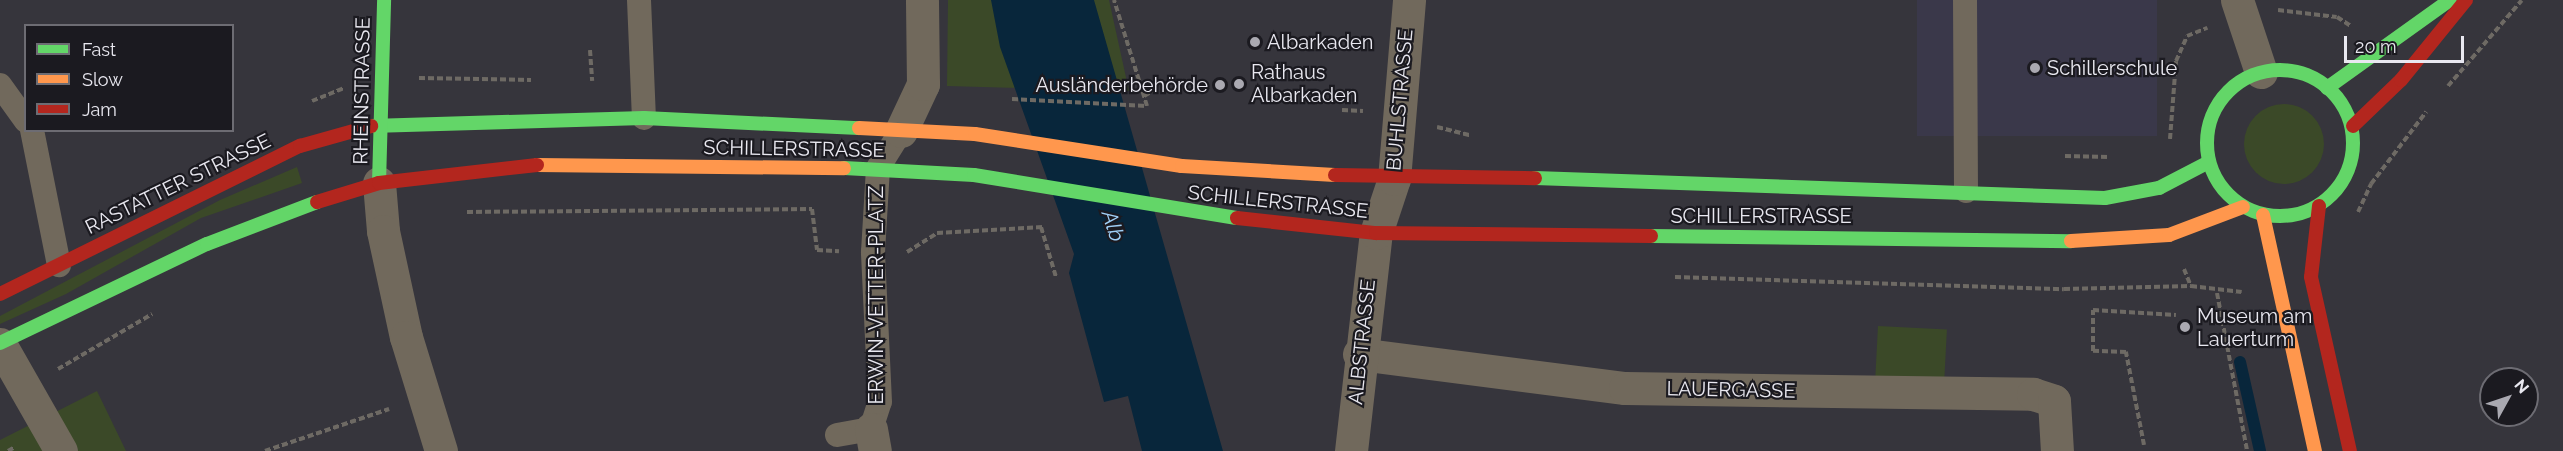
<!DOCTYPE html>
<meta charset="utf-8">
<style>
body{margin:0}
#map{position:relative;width:2563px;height:451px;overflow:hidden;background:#36353c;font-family:Raleway,sans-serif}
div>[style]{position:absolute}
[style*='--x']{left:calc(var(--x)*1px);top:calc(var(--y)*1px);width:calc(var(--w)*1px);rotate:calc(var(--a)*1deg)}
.built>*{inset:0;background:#3a384a;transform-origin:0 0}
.green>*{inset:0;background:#3b4928;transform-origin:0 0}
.round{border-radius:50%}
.water>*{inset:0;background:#08263b}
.stream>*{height:12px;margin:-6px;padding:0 6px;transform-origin:6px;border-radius:6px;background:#08263b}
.path>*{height:4px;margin-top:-2px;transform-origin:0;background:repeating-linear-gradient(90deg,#6e6a64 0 6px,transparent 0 9px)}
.lane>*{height:24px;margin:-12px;padding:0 12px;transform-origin:12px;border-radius:12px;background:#71695c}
.street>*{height:33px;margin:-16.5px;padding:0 16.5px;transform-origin:16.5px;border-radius:16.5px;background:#71695c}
.fast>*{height:14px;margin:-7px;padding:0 7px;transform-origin:7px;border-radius:7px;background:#63d668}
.fast>.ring{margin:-7px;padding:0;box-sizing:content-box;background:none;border:14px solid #63d668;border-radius:50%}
.slow>*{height:14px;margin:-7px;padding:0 7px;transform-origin:7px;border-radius:7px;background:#ff974d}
.jam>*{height:14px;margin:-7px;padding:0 7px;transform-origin:7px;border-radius:7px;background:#b3261e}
.dots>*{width:16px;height:16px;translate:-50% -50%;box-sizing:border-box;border:3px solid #1b1a20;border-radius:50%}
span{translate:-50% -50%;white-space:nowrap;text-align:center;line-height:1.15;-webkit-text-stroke:4.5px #1b1a20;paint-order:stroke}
.poi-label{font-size:20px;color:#e9e8f0}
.left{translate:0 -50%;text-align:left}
.right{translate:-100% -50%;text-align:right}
.street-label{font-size:20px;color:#e9e8f0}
.water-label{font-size:21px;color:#9fcff6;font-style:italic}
.legend{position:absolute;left:24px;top:24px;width:210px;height:108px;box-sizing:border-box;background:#1b1a20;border:2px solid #6d6c73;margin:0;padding:8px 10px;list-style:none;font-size:18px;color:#e9e8f0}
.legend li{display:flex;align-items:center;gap:12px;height:30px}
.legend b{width:30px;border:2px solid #6d6c73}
.north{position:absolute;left:2479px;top:367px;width:60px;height:60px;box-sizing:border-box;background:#1b1a20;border:2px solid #6d6c73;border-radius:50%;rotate:50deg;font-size:16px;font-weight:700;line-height:24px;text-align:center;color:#e9e8f0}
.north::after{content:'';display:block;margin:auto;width:21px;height:27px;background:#aaa9b1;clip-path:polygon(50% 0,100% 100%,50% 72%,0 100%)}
.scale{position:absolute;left:2344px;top:36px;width:120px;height:27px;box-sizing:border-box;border:3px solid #e9e8f0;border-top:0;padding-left:8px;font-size:18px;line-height:21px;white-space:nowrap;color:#e9e8f0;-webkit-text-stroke:4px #1b1a20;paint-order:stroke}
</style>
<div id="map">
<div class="built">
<div style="left:1917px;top:0;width:240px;height:136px"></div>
</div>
<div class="green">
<div style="clip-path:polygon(948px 0,1109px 0,1129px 91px,947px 86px)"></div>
<div class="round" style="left:2244px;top:104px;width:80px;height:80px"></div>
<div style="clip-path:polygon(297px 167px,302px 183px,201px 218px,66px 294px,0 324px,0 316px,220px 200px)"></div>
<div style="left:1878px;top:326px;width:69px;height:51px;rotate:3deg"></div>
<div style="clip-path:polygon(97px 391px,126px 451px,0 451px,0 440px)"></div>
</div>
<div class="water">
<div style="clip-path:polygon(991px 0,1094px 0,1223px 451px,1142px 451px,1128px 396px,1104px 402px,1069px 273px,1074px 254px,1000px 47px)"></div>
</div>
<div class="stream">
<div style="--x:2240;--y:362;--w:91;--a:77.3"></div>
</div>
<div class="path">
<div style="--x:2278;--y:10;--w:59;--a:6.8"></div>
<div style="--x:2337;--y:17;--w:17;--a:33"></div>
<div style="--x:590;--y:50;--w:31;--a:86"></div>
<div style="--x:419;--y:78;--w:112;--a:1"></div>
<div style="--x:2448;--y:86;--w:113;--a:-49.3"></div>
<div style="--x:1144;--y:96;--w:14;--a:-30"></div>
<div style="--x:1012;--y:99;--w:135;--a:3"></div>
<div style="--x:1147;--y:106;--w:111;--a:-107.3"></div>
<div style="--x:312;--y:101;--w:35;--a:-22"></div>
<div style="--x:1342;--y:110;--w:21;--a:3"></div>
<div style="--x:1437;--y:127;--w:34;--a:14"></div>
<div style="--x:2170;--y:139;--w:78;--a:-85.6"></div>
<div style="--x:2176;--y:61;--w:27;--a:-66"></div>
<div style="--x:2187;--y:36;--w:22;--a:-22"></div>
<div style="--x:2065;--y:156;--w:44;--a:1.3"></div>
<div style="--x:467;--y:212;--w:345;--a:-0.5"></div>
<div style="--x:812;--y:209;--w:41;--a:83"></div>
<div style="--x:817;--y:250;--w:22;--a:3"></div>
<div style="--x:2358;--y:212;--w:31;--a:-65"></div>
<div style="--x:2371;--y:184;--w:91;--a:-52.6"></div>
<div style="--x:1041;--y:227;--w:52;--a:73.3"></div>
<div style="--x:907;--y:252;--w:36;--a:-32"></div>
<div style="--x:937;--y:233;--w:106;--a:-3.2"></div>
<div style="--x:2184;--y:269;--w:18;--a:68"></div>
<div style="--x:1675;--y:277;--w:389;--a:1.8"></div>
<div style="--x:2064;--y:289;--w:127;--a:-1.4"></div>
<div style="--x:2191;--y:286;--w:51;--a:6.7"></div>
<div style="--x:2217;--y:293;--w:161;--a:79.2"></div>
<div style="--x:58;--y:369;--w:109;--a:-30.3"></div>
<div style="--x:2144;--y:445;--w:95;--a:-101"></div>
<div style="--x:2126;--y:352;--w:33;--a:-178"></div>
<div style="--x:2093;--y:351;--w:41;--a:-90"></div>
<div style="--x:2093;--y:310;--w:83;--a:3.4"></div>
<div style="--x:8;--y:451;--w:8;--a:-30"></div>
<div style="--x:265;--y:451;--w:131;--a:-18.7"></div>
</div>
<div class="lane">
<div style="--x:639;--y:0;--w:118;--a:87.6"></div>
<div style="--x:1965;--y:0;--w:191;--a:89.7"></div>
<div style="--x:0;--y:85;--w:44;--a:54.2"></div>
<div style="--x:32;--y:130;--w:138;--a:78.7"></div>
<div style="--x:837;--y:435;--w:35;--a:-10"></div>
<div style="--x:871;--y:429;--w:28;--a:-72"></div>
<div style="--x:880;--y:402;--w:150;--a:-92.7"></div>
<div style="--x:873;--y:252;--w:84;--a:-86.6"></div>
<div style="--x:878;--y:168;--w:44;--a:-58.1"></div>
</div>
<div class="street">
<div style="--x:2237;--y:0;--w:76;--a:71.6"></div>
<div style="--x:901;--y:131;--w:52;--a:-64.9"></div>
<div style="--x:923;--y:84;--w:84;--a:-90.7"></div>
<div style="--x:379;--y:183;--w:48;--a:85.2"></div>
<div style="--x:383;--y:231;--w:108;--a:77.8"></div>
<div style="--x:406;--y:337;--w:119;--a:72.9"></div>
<div style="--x:0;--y:344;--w:123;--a:60.3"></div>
<div style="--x:1359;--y:354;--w:268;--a:7.3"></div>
<div style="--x:1625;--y:388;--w:408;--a:0.8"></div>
<div style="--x:2033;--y:394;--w:22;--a:18"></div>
<div style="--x:2054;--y:401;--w:50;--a:86.6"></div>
<div style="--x:871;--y:429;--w:22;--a:80"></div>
<div style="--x:1351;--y:451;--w:219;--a:-83.5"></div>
<div style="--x:1376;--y:233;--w:57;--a:-71.6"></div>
<div style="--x:1394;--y:179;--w:180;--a:-85.2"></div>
</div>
<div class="fast">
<div class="ring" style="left:2207px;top:70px;width:132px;height:132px"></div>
<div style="--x:2327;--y:88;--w:151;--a:-35.6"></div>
<div style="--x:371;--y:126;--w:273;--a:-1.7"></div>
<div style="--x:644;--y:118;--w:215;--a:2.7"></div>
<div style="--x:844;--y:168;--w:130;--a:3.1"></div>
<div style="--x:974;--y:175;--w:266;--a:9.3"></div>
<div style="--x:1535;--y:178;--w:570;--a:2.01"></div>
<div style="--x:2105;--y:198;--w:55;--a:-10.5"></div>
<div style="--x:2159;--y:188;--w:56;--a:-27.5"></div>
<div style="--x:379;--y:183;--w:183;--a:-88.4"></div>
<div style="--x:1651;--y:236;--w:420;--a:0.7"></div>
<div style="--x:0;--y:343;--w:229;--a:-25.6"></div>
<div style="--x:207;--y:244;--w:118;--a:-20.9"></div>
</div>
<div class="slow">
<div style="--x:859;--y:128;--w:116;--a:3"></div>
<div style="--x:975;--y:134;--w:209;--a:8.8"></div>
<div style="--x:1182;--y:166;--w:153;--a:3.4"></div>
<div style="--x:537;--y:165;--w:307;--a:0.6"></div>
<div style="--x:2263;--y:215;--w:242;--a:77.6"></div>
<div style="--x:2071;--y:241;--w:98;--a:-3.5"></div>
<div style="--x:2169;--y:235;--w:79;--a:-20.7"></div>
</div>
<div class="jam">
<div style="--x:2353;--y:126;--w:66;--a:-43.8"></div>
<div style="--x:2401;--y:80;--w:103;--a:-50.9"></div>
<div style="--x:1335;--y:175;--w:200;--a:0.9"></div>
<div style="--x:317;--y:202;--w:65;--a:-17"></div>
<div style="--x:379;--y:183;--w:159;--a:-6.5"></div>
<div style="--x:2319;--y:206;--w:71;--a:96.4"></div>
<div style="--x:2311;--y:277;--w:178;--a:77.4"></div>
<div style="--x:1237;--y:218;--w:140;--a:6.2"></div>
<div style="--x:1376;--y:233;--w:275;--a:0.6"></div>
<div style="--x:0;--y:294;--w:335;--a:-26.3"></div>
<div style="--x:300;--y:146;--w:74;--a:-15.7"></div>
</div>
<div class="dots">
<div style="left:1255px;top:42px;background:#aaa9b1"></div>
<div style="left:2035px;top:68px;background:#aaa9b1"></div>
<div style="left:1239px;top:84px;background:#aaa9b1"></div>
<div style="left:1220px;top:85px;background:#aaa9b1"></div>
<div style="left:2185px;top:327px;background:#aaa9b1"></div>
</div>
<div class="poi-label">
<span class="left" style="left:1267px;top:42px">Albarkaden</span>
<span class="left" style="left:2047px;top:68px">Schillerschule</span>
<span class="left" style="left:1251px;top:84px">Rathaus<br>Albarkaden</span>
<span class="right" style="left:1208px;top:85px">Ausländerbehörde</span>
<span class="left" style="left:2197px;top:328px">Museum am<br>Lauerturm</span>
</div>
<div class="street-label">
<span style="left:362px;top:91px;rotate:-89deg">RHEINSTRASSE</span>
<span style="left:1400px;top:100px;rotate:-85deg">BUHLSTRASSE</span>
<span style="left:794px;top:149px;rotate:1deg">SCHILLERSTRASSE</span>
<span style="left:178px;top:184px;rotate:-26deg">RASTATTER STRASSE</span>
<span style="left:1278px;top:202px;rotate:6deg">SCHILLERSTRASSE</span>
<span style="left:1761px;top:216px">SCHILLERSTRASSE</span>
<span style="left:876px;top:295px;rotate:-90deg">ERWIN-VETTER-PLATZ</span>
<span style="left:1362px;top:342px;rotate:-84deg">ALBSTRASSE</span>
<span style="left:1731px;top:390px;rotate:1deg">LAUERGASSE</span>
</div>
<div class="water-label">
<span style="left:1113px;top:226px;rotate:72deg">Alb</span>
</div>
<ul class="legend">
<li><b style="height:8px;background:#63d668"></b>Fast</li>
<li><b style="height:8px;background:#ff974d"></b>Slow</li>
<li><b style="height:8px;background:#b3261e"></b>Jam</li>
</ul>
<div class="north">N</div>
<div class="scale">20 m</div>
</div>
